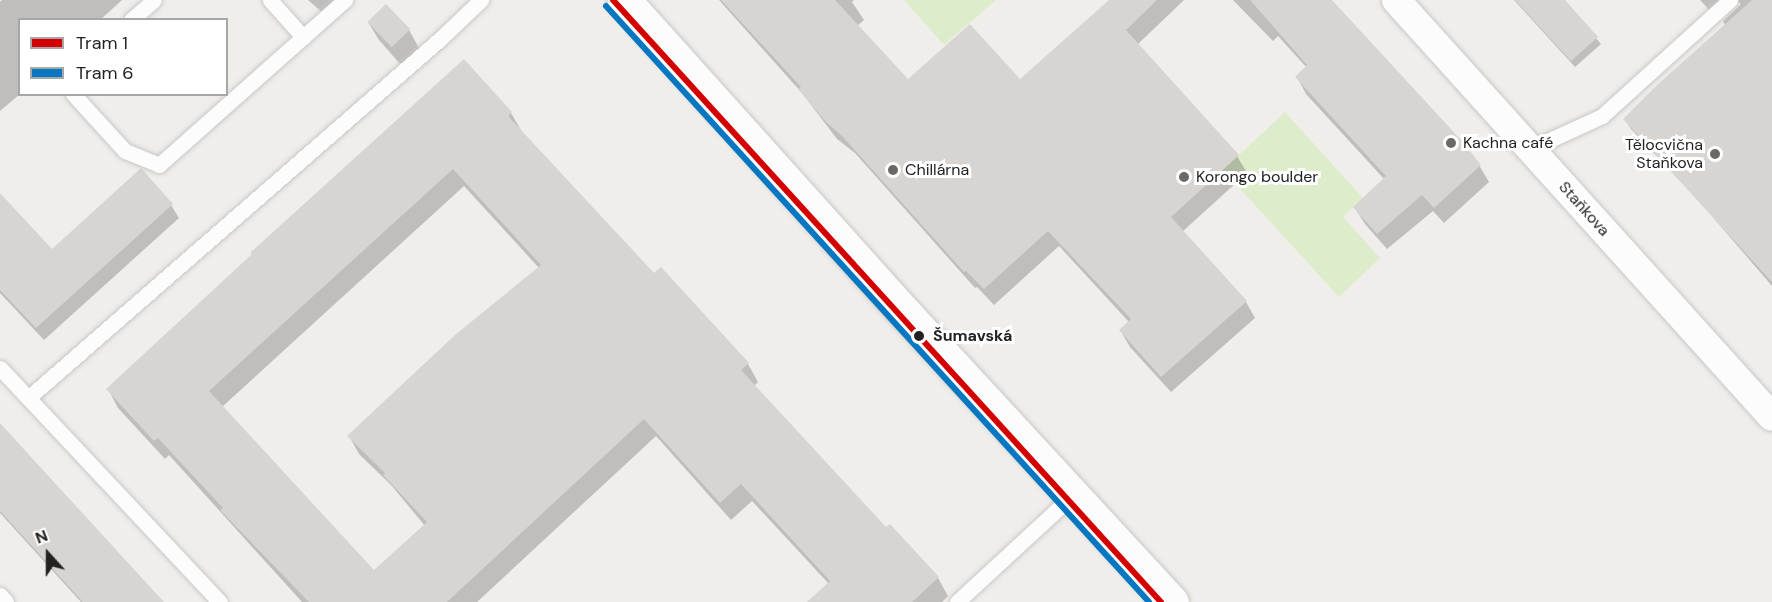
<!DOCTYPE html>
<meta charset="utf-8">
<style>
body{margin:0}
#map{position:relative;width:1772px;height:602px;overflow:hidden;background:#f0eeeb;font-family:"DM Sans",sans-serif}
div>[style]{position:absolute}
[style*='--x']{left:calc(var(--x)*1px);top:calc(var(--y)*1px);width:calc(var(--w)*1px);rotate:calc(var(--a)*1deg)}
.grass>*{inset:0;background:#ddeccb}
.shadow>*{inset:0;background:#0003}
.building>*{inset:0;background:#d7d4d2;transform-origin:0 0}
.roads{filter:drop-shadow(0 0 2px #c9c8c7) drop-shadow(0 0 2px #c9c8c7)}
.service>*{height:15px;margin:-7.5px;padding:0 7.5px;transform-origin:7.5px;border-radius:7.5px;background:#fdfcfc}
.minor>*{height:28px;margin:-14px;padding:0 14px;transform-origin:14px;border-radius:14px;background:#fdfcfc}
.tertiary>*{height:33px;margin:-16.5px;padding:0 16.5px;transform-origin:16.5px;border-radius:16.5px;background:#fdfcfc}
.tram-1>*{height:6px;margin:-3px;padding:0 3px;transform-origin:3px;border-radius:3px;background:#d40000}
.tram-2>*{height:6px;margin:-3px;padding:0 3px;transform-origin:3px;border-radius:3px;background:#0777c1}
.dots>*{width:16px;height:16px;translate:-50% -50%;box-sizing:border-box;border:3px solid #fff;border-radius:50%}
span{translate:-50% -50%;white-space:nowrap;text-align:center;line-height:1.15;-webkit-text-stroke:6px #fff;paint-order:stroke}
.poi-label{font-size:16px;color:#222}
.left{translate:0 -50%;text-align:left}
.right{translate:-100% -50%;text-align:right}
.street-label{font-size:16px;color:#222}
.stop-label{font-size:16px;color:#222;font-weight:700}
.legend{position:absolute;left:18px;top:18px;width:210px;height:78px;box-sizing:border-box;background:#fff;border:2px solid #a7a7a7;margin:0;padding:8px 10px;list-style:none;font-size:18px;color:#222}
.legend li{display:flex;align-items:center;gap:12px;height:30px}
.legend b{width:30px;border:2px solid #a7a7a7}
.north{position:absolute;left:18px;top:524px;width:60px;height:60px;-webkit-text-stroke:4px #fff;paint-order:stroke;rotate:339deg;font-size:16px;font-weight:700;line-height:24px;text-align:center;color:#222}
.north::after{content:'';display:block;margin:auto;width:21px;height:27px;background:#222;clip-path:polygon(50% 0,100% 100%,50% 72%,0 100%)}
</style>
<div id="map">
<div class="grass">
<div style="clip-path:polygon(904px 0,996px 0,944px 45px)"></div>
<div style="clip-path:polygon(1285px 112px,1363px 198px,1343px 217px,1380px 258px,1339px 297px,1223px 170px)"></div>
</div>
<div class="shadow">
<div style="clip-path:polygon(2px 0,122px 0,100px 20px,20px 20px,20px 94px,0 111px,0 2px)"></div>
<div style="clip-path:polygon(308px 0,343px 0,330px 19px)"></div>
<div style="clip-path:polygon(719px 0,854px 0,852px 2px,864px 20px,857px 26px,908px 81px,1020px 81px,1111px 0,1184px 0,1137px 45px,1237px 156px,1247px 173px,1182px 232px,1246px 302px,1255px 318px,1171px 392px,1130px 347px,1120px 330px,1129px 322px,1059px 246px,994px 305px,977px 287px,975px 288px,855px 153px,837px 139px,802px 93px)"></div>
<div style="clip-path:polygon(1233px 0,1331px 0,1479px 165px,1489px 182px,1444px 223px,1433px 211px,1387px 249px,1365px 224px,1355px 208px,1385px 180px,1306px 94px,1297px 77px,1307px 68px,1278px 36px,1273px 41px)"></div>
<div style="clip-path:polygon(1514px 0,1563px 0,1601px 44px,1575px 67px)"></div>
<div style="clip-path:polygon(1700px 0,1734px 0,1714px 15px)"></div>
<div style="clip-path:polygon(1736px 0,1772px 0,1772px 286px,1693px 194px,1631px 129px,1625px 120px,1725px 25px,1723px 21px,1741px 4px)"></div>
<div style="clip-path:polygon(368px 22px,409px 30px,419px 48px,401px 65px,379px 40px)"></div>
<div style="clip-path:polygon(evenodd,464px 62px,511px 113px,522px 132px,654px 275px,748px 364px,758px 382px,754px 386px,886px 529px,938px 578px,948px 596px,942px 602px,809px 602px,829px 584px,752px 501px,731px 520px,656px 436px,477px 602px,302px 602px,169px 455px,165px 459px,118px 408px,108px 389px,464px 62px,464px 186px,539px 268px,349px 436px,359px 454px,392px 486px,425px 526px,374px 572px,222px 407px,464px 186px)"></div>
<div style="clip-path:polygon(0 195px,52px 252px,171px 205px,179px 218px,44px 340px,0 293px)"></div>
<div style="clip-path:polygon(0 425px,162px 602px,81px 602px,0 513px)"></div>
</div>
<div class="building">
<div style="clip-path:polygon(721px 0,835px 0,908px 79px,970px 24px,1020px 79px,1109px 0,1157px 0,1126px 30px,1239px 155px,1171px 217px,1247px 301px,1161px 377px,1119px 330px,1131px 319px,1048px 231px,984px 289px,966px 271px,964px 272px,843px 137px,826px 122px,798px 89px,801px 87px)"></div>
<div style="clip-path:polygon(1250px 0,1332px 0,1462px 141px,1481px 165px,1434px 208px,1422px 195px,1377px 234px,1353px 207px,1386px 176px,1295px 77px,1307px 65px)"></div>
<div style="clip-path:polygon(1515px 0,1565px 0,1598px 37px,1571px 61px)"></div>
<div style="clip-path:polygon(1752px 0,1772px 0,1772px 282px,1623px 119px,1655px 87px)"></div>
<div style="left:386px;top:4px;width:35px;height:26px;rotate:46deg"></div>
<div style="clip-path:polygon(evenodd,464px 59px,512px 112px,508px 116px,654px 273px,661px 267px,749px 363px,741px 370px,825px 461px,886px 527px,890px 524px,939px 577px,912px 602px,807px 602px,830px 581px,741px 484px,720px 503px,644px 419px,447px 602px,309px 602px,220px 510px,223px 508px,158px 438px,154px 441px,106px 389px,252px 254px,250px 253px,464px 59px,453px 169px,541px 265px,455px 335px,347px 436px,385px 473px,383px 475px,427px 522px,374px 570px,209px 391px,453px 169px)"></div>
<div style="clip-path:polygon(141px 168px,173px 204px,36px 328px,0 290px,0 193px,52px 249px)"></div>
<div style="clip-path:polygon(0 423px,42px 469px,164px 602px,83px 602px,0 511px)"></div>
</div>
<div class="roads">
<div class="service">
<div style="--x:270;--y:0;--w:50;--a:48.3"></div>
<div style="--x:131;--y:20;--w:30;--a:-41"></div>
<div style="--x:73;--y:94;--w:77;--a:47.6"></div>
<div style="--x:125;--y:151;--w:37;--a:22"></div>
<div style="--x:159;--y:165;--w:249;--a:-41.6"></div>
<div style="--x:1530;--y:149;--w:79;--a:-24.6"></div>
<div style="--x:1602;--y:116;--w:173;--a:-42.2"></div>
<div style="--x:0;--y:368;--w:321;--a:46.8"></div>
<div style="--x:28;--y:398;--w:546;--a:-41.07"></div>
<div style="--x:440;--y:39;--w:57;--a:-43.6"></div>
<div style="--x:0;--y:595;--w:9;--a:49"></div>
<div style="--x:957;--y:602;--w:158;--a:-42.7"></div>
</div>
<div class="minor">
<div style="--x:1396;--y:0;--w:561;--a:47.96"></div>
</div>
<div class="tertiary">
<div style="--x:624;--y:0;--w:422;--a:48.1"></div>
<div style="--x:906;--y:314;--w:392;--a:47.3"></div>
</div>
</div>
<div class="tram-1">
<div style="--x:613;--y:0;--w:814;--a:47.69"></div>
</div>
<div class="tram-2">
<div style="--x:606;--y:6;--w:806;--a:47.66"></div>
</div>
<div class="dots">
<div style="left:1451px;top:143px;background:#6a6968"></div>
<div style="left:1715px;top:154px;background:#6a6968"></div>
<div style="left:893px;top:170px;background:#6a6968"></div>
<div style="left:1184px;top:177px;background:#6a6968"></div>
<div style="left:919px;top:336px;background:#222"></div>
</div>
<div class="poi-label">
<span class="left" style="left:1463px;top:143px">Kachna café</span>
<span class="right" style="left:1703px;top:154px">Tělocvična<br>Staňkova</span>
<span class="left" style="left:905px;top:170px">Chillárna</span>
<span class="left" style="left:1196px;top:177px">Korongo boulder</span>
</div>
<div class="street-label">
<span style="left:1584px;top:209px;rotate:48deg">Staňkova</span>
</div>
<div class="stop-label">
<span class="left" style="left:933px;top:336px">Šumavská</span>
</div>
<ul class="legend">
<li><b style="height:8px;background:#d40000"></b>Tram 1</li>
<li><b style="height:8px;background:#0777c1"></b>Tram 6</li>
</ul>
<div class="north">N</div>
</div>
